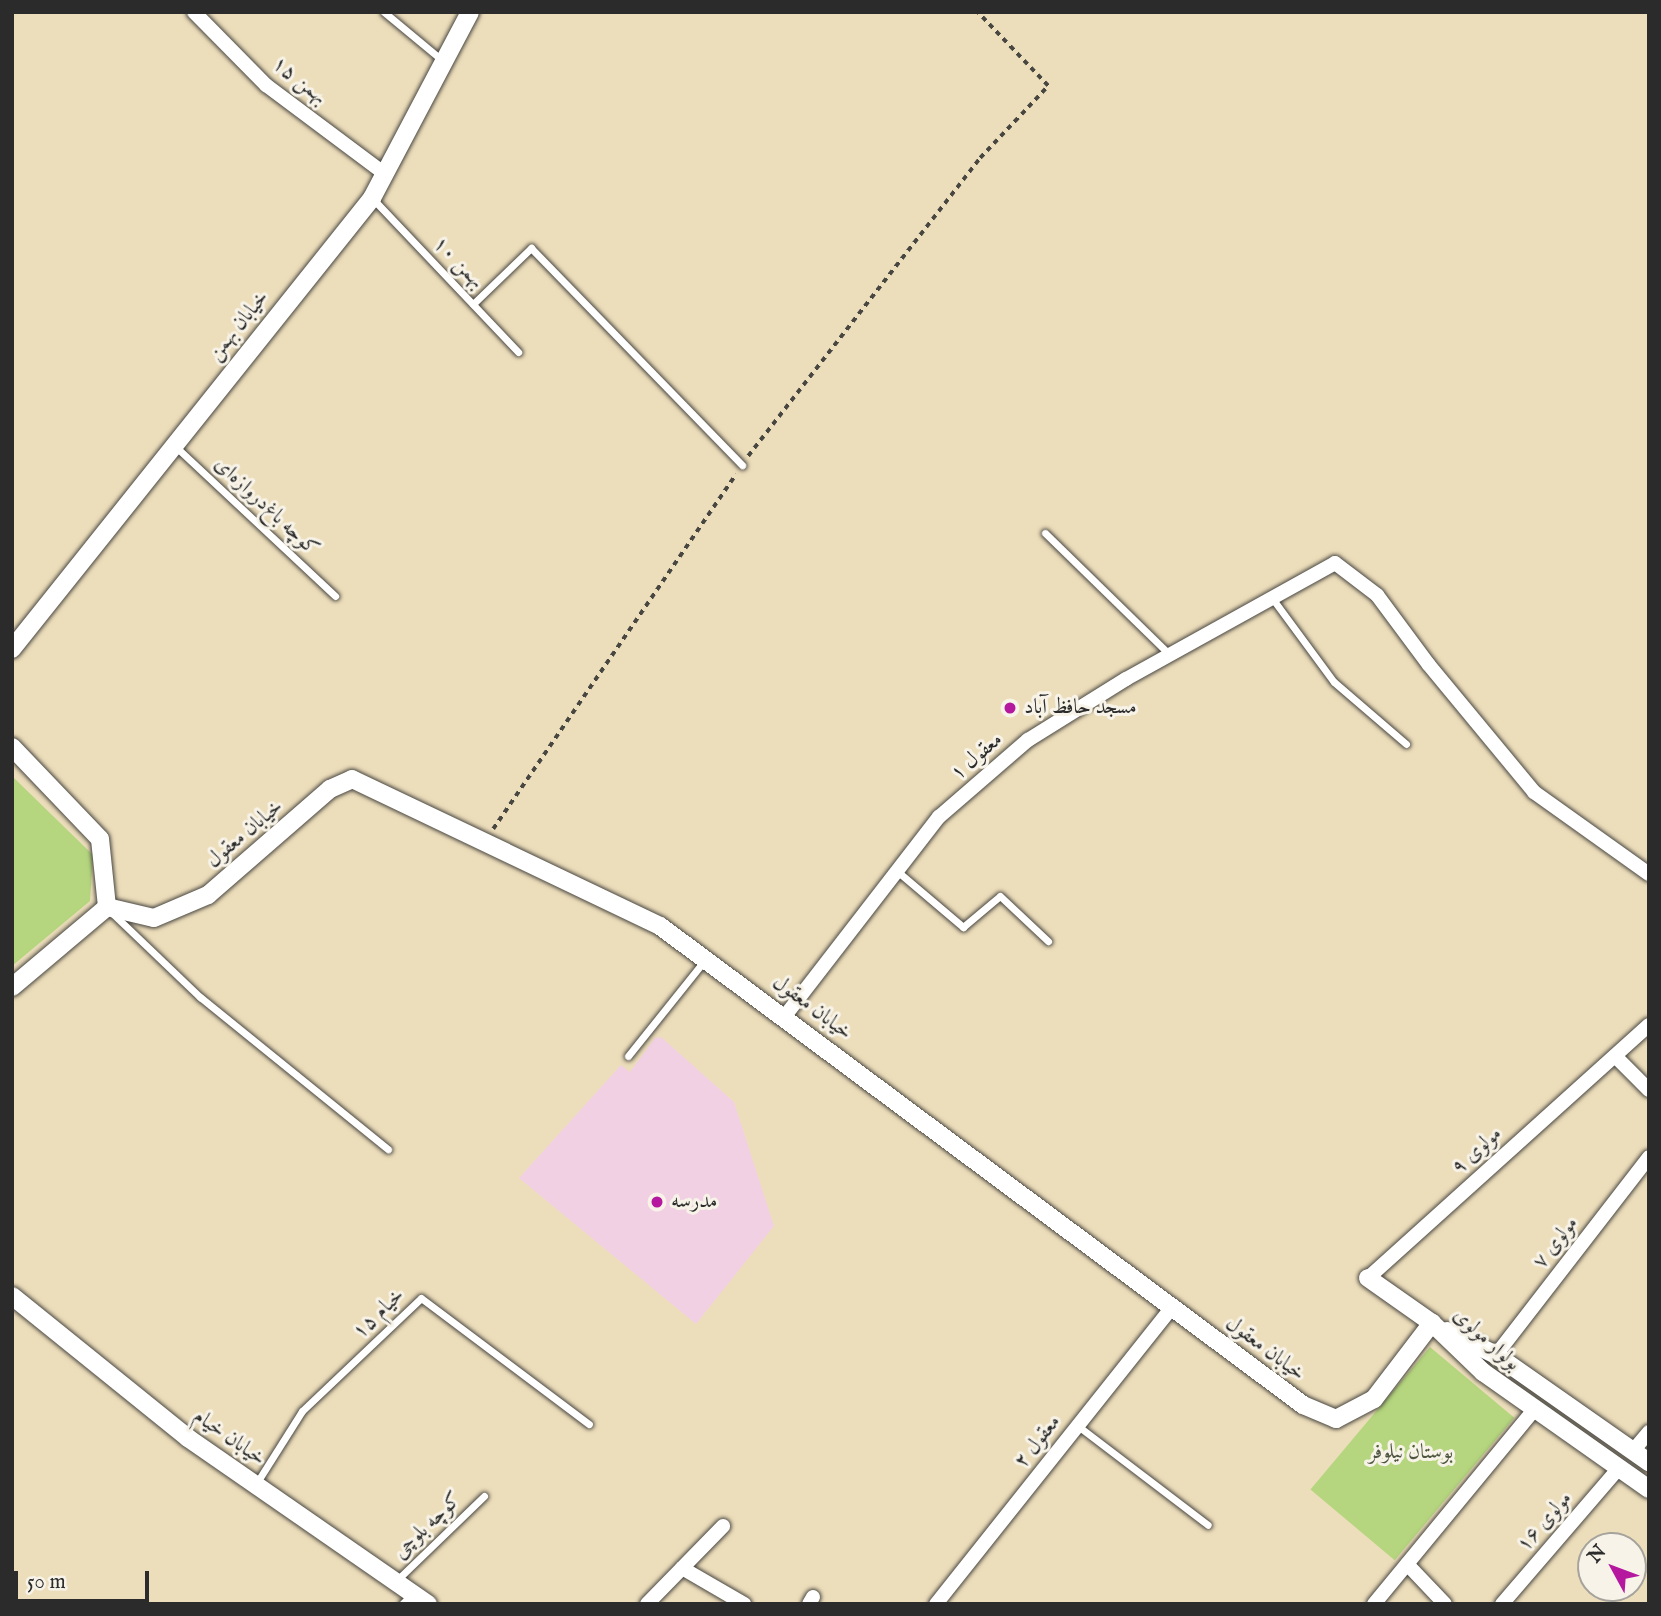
<!DOCTYPE html>
<meta charset="utf-8">
<style>
body{margin:0}
#map{position:relative;width:1661px;height:1616px;overflow:hidden;background:#eddebb;font-family:"IM FELL English",Amiri,serif}
div>[style]{position:absolute}
[style*='--x']{left:calc(var(--x)*1px);top:calc(var(--y)*1px);width:calc(var(--w)*1px);rotate:calc(var(--a)*1deg)}
.built>*{inset:0;background:#f1d0e3}
.green>*{inset:0;background:#b5d67e;transform-origin:0 0}
.path>*{height:3.5px;margin-top:-1.75px;transform-origin:0;background:repeating-linear-gradient(90deg,#484641 0 5px,transparent 0 10px)}
.roads{filter:drop-shadow(0 0 2px #484641) drop-shadow(0 0 2px #484641)}
.service>*{height:7px;margin:-3.5px;padding:0 3.5px;transform-origin:3.5px;border-radius:3.5px;background:#fff}
.minor>*{height:14px;margin:-7px;padding:0 7px;transform-origin:7px;border-radius:7px;background:#fff}
.tertiary>*{height:18px;margin:-9px;padding:0 9px;transform-origin:9px;border-radius:9px;background:#fff}
.dots>*{width:19px;height:19px;translate:-50% -50%;box-sizing:border-box;border:4px solid #f7f3e8;border-radius:50%}
span{translate:-50% -50%;white-space:nowrap;text-align:center;line-height:1.15;-webkit-text-stroke:6px #f7f3e8;paint-order:stroke}
.street-label{font-size:21px;color:#2b2b2b}
.poi-label{font-size:21px;color:#2b2b2b}
.left{translate:0 -50%;text-align:left}
.park-label{font-size:21px;color:#4e5640}
.frame{position:absolute;inset:0;border:14px solid #2b2b2b;pointer-events:none}
.north{position:absolute;left:1577px;top:1532px;width:70px;height:70px;box-sizing:border-box;background:#f7f3e8;border:2px solid #a5a39c;border-radius:50%;rotate:311deg;font-size:19px;font-weight:700;line-height:28px;text-align:center;color:#2b2b2b}
.north::after{content:'';display:block;margin:auto;width:24px;height:32px;background:#b5179e;clip-path:polygon(50% 0,100% 100%,50% 72%,0 100%)}
.scale{position:absolute;left:14px;top:1571px;width:135px;height:32px;box-sizing:border-box;border:4px solid #2b2b2b;border-top:0;padding-left:9px;font-size:21px;line-height:24px;white-space:nowrap;color:#2b2b2b;-webkit-text-stroke:5px #f7f3e8;paint-order:stroke}
</style>
<div id="map">
<div class="built">
<div style="clip-path:polygon(661px 1037px,734px 1102px,774px 1226px,696px 1324px,519px 1178px,621px 1065px,630px 1072px,655px 1038px)"></div>
</div>
<div class="green">
<div style="clip-path:polygon(12px 776px,93px 855px,90px 901px,12px 966px)"></div>
<div style="left:1430px;top:1347px;width:110px;height:186px;rotate:40deg"></div>
</div>
<div class="path">
<div style="--x:748;--y:456;--w:378;--a:-52.1"></div>
<div style="--x:980;--y:158;--w:99;--a:-46.6"></div>
<div style="--x:1048;--y:86;--w:103;--a:-133.8"></div>
<div style="--x:493;--y:829;--w:430;--a:-55.6"></div>
</div>
<div class="roads">
<div class="service">
<div style="--x:384;--y:12;--w:77;--a:39.7"></div>
<div style="--x:373;--y:199;--w:211;--a:46.5"></div>
<div style="--x:473;--y:304;--w:81;--a:-44"></div>
<div style="--x:531;--y:248;--w:303;--a:45.8"></div>
<div style="--x:176;--y:447;--w:218;--a:43.1"></div>
<div style="--x:1045;--y:533;--w:173;--a:44.3"></div>
<div style="--x:1272;--y:598;--w:104;--a:53.6"></div>
<div style="--x:1334;--y:682;--w:95;--a:40.7"></div>
<div style="--x:897;--y:871;--w:87;--a:40.3"></div>
<div style="--x:963;--y:927;--w:48;--a:-40"></div>
<div style="--x:1000;--y:896;--w:66;--a:43.2"></div>
<div style="--x:112;--y:913;--w:122;--a:43.7"></div>
<div style="--x:200;--y:997;--w:242;--a:39"></div>
<div style="--x:628;--y:1056;--w:122;--a:-51.3"></div>
<div style="--x:1078;--y:1426;--w:163;--a:37.3"></div>
<div style="--x:256;--y:1484;--w:86;--a:-57.8"></div>
<div style="--x:302;--y:1411;--w:164;--a:-43.5"></div>
<div style="--x:421;--y:1298;--w:210;--a:36.9"></div>
<div style="--x:397;--y:1580;--w:121;--a:-44"></div>
<div style="--x:402;--y:1604;--w:16;--a:-45"></div>
</div>
<div class="minor">
<div style="--x:194;--y:12;--w:103;--a:45.4"></div>
<div style="--x:266;--y:85;--w:149;--a:36.8"></div>
<div style="--x:785;--y:1016;--w:252;--a:-52.3"></div>
<div style="--x:939;--y:817;--w:118;--a:-40.9"></div>
<div style="--x:1028;--y:740;--w:115;--a:-31.9"></div>
<div style="--x:1126;--y:679;--w:239;--a:-29"></div>
<div style="--x:1335;--y:563;--w:53;--a:37.3"></div>
<div style="--x:1377;--y:595;--w:87;--a:53.4"></div>
<div style="--x:1429;--y:665;--w:165;--a:50.4"></div>
<div style="--x:1534;--y:792;--w:141;--a:35.5"></div>
<div style="--x:1615;--y:1056;--w:48;--a:45"></div>
<div style="--x:1368;--y:1278;--w:378;--a:-42"></div>
<div style="--x:1496;--y:1355;--w:250;--a:-52.3"></div>
<div style="--x:1633;--y:1451;--w:25;--a:-50"></div>
<div style="--x:1407;--y:1564;--w:55;--a:46.5"></div>
<div style="--x:682;--y:1568;--w:72;--a:30.1"></div>
<div style="--x:647;--y:1604;--w:109;--a:-45.7"></div>
<div style="--x:809;--y:1604;--w:8;--a:-60"></div>
<div style="--x:936;--y:1604;--w:379;--a:-51.5"></div>
<div style="--x:1374;--y:1604;--w:253;--a:-50.5"></div>
<div style="--x:1502;--y:1604;--w:179;--a:-49.3"></div>
</div>
<div class="tertiary">
<div style="--x:12;--y:649;--w:577;--a:-51.4"></div>
<div style="--x:372;--y:198;--w:210;--a:-62.2"></div>
<div style="--x:12;--y:747;--w:127;--a:46.3"></div>
<div style="--x:100;--y:839;--w:68;--a:84.1"></div>
<div style="--x:107;--y:907;--w:48;--a:13.2"></div>
<div style="--x:154;--y:918;--w:59;--a:-23.1"></div>
<div style="--x:208;--y:895;--w:162;--a:-41"></div>
<div style="--x:330;--y:789;--w:24;--a:-24"></div>
<div style="--x:352;--y:779;--w:341;--a:25.5"></div>
<div style="--x:660;--y:926;--w:802;--a:36.68"></div>
<div style="--x:1303;--y:1405;--w:36;--a:23"></div>
<div style="--x:1336;--y:1419;--w:43;--a:-27.8"></div>
<div style="--x:1374;--y:1399;--w:96;--a:-52.7"></div>
<div style="--x:12;--y:987;--w:124;--a:-40.1"></div>
<div style="--x:1368;--y:1278;--w:78;--a:35.1"></div>
<div style="--x:1432;--y:1323;--w:71;--a:43.9"></div>
<div style="--x:1483;--y:1372;--w:203;--a:35.2"></div>
<div style="--x:12;--y:1296;--w:226;--a:38.9"></div>
<div style="--x:188;--y:1438;--w:292;--a:34.7"></div>
<div style="--x:1447;--y:1331;--w:55;--a:26.1"></div>
<div style="--x:1496;--y:1355;--w:187;--a:35"></div>
</div>
</div>
<div class="dots">
<div style="left:1010px;top:708px;background:#b5179e"></div>
<div style="left:657px;top:1202px;background:#b5179e"></div>
</div>
<div class="street-label">
<span style="left:299px;top:81px;rotate:39deg">بهمن ۱۵</span>
<span style="left:458px;top:263px;rotate:46deg">بهمن ۱۰</span>
<span style="left:239px;top:326px;rotate:-51deg">خیابان بهمن</span>
<span style="left:266px;top:507px;rotate:43deg">کوچه باغ‌دروازه‌ای</span>
<span style="left:977px;top:757px;rotate:-41deg">معقول ۱</span>
<span style="left:245px;top:834px;rotate:-40deg">خیابان معقول</span>
<span style="left:812px;top:1008px;rotate:37deg">خیابان معقول</span>
<span style="left:1477px;top:1151px;rotate:-42deg">مولوی ۹</span>
<span style="left:1556px;top:1243px;rotate:-52deg">مولوی ۷</span>
<span style="left:379px;top:1314px;rotate:-44deg">خیام ۱۵</span>
<span style="left:1486px;top:1340px;rotate:42deg">بولوار مولوی</span>
<span style="left:1265px;top:1349px;rotate:37deg">خیابان معقول</span>
<span style="left:229px;top:1438px;rotate:35deg">خیابان خیام</span>
<span style="left:1038px;top:1442px;rotate:-52deg">معقول ۲</span>
<span style="left:1545px;top:1522px;rotate:-49deg">مولوی ۱۶</span>
<span style="left:428px;top:1526px;rotate:-44deg">کوچه بلوچی</span>
</div>
<div class="poi-label">
<span class="left" style="left:1024px;top:708px">مسجد حافظ آباد</span>
<span class="left" style="left:671px;top:1202px">مدرسه</span>
</div>
<div class="park-label">
<span style="left:1411px;top:1453px">بوستان نیلوفر</span>
</div>
<div class="frame"></div>
<div class="north">N</div>
<div class="scale">50 m</div>
</div>
